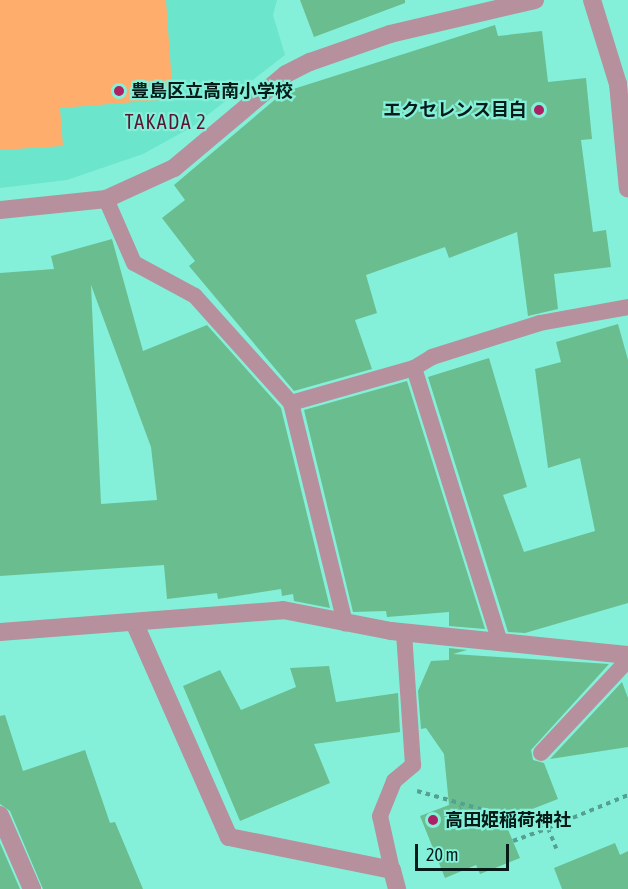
<!DOCTYPE html>
<meta charset="utf-8">
<style>
body{margin:0}
#map{position:relative;width:628px;height:889px;overflow:hidden;background:#84f0d9;font-family:"Asap Condensed","Noto Sans JP",sans-serif}
div>[style]{position:absolute}
[style*='--x']{left:calc(var(--x)*1px);top:calc(var(--y)*1px);width:calc(var(--w)*1px);rotate:calc(var(--a)*1deg)}
.built>*{inset:0;background:#6be5cc}
.green>*{inset:0;background:#ffad6c}
.building>*{inset:0;background:#6abd8f}
.path>*{height:4px;margin-top:-2px;transform-origin:0;background:repeating-linear-gradient(90deg,#55a191 0 4.5px,transparent 0 9px)}
.lane>*{height:16px;margin:-8px;padding:0 8px;transform-origin:8px;border-radius:8px;background:#b6909c}
.street>*{height:18px;margin:-9px;padding:0 9px;transform-origin:9px;border-radius:9px;background:#b6909c}
.dots>*{width:16px;height:16px;translate:-50% -50%;box-sizing:border-box;border:3px solid #84f0d9;border-radius:50%}
span{translate:-50% -50%;white-space:nowrap;text-align:center;line-height:1.15;-webkit-text-stroke:4.5px #84f0d9;paint-order:stroke}
.poi-label{font-size:18px;color:#041b17;font-weight:700}
.left{translate:0 -50%;text-align:left}
.right{translate:-100% -50%;text-align:right}
.neighbourhood-label{font-size:20px;color:#581633;letter-spacing:1.5px}
.scale{position:absolute;left:415px;top:844px;width:94px;height:27px;box-sizing:border-box;border:3px solid #041b17;border-top:0;padding-left:8px;font-size:18px;line-height:21px;white-space:nowrap;color:#041b17;-webkit-text-stroke:4px #84f0d9;paint-order:stroke}
</style>
<div id="map">
<div class="built">
<div style="clip-path:polygon(0 0,277px 0,273px 15px,285px 55px,192px 127px,143px 154px,67px 180px,0 188px)"></div>
</div>
<div class="green">
<div style="clip-path:polygon(0 0,166px 0,173px 99px,60px 108px,63px 146px,0 150px)"></div>
</div>
<div class="building">
<div style="clip-path:polygon(300px 0,405px 0,405px 3px,314px 37px)"></div>
<div style="clip-path:polygon(495px 25px,498px 36px,542px 31px,548px 82px,586px 78px,592px 139px,581px 140px,593px 232px,606px 230px,611px 267px,554px 274px,558px 309px,528px 316px,517px 232px,449px 258px,445px 247px,366px 275px,377px 313px,355px 320px,372px 369px,294px 391px,189px 266px,195px 261px,162px 218px,185px 200px,174px 185px,284px 92px)"></div>
<div style="clip-path:polygon(evenodd,112px 239px,143px 351px,207px 325px,281px 408px,330px 608px,294px 601px,293px 594px,282px 596px,281px 589px,218px 599px,217px 593px,167px 599px,164px 565px,0 576px,0 273px,54px 269px,51px 256px,112px 239px,91px 285px,151px 447px,157px 500px,101px 504px,91px 285px)"></div>
<div style="clip-path:polygon(618px 324px,628px 360px,628px 603px,525px 633px,508px 632px,428px 377px,489px 358px,527px 487px,503px 495px,524px 552px,595px 531px,580px 458px,548px 468px,535px 369px,561px 362px,556px 342px)"></div>
<div style="clip-path:polygon(407px 381px,485px 629px,449px 626px,449px 612px,387px 617px,386px 611px,353px 612px,304px 410px)"></div>
<div style="clip-path:polygon(449px 648px,467px 650px,453px 654px,609px 664px,531px 750px,533px 760px,544px 763px,558px 799px,504px 820px,520px 858px,480px 874px,476px 865px,445px 878px,420px 816px,449px 805px,444px 754px,426px 728px,421px 729px,418px 691px,431px 661px,449px 660px)"></div>
<div style="clip-path:polygon(329px 666px,336px 702px,398px 693px,400px 732px,314px 744px,330px 783px,240px 821px,183px 686px,220px 670px,241px 710px,296px 687px,290px 668px)"></div>
<div style="clip-path:polygon(622px 682px,628px 698px,628px 747px,550px 759px)"></div>
<div style="clip-path:polygon(5px 715px,23px 771px,85px 750px,110px 823px,115px 822px,143px 889px,43px 889px,10px 811px,0 804px,0 716px)"></div>
<div style="clip-path:polygon(0 843px,20px 889px,0 889px)"></div>
<div style="clip-path:polygon(615px 843px,620px 855px,628px 851px,628px 889px,562px 889px,554px 868px)"></div>
</div>
<div class="path">
<div style="--x:417;--y:791;--w:136;--a:15.8"></div>
<div style="--x:548;--y:828;--w:87;--a:-22.4"></div>
<div style="--x:444;--y:816;--w:19;--a:-28"></div>
<div style="--x:513;--y:841;--w:37;--a:-20"></div>
<div style="--x:548;--y:828;--w:22;--a:68"></div>
</div>
<div class="lane">
<div style="--x:106;--y:199;--w:70;--a:66.4"></div>
<div style="--x:134;--y:263;--w:69;--a:28.4"></div>
<div style="--x:195;--y:296;--w:144;--a:48.1"></div>
<div style="--x:291;--y:403;--w:227;--a:76.2"></div>
<div style="--x:414;--y:368;--w:287;--a:72.6"></div>
<div style="--x:291;--y:403;--w:128;--a:-15.9"></div>
<div style="--x:414;--y:368;--w:21;--a:-31"></div>
<div style="--x:432;--y:357;--w:113;--a:-17.5"></div>
<div style="--x:540;--y:323;--w:89;--a:-10.3"></div>
<div style="--x:541;--y:753;--w:127;--a:-46.9"></div>
<div style="--x:392;--y:870;--w:55;--a:-102.5"></div>
<div style="--x:380;--y:816;--w:38;--a:-68"></div>
<div style="--x:394;--y:781;--w:25;--a:-40"></div>
<div style="--x:413;--y:765;--w:133;--a:-93.9"></div>
</div>
<div class="street">
<div style="--x:592;--y:0;--w:88;--a:72.8"></div>
<div style="--x:618;--y:84;--w:105;--a:84.6"></div>
<div style="--x:0;--y:210;--w:107;--a:-5.9"></div>
<div style="--x:106;--y:199;--w:75;--a:-24.5"></div>
<div style="--x:174;--y:168;--w:146;--a:-40"></div>
<div style="--x:286;--y:74;--w:27;--a:-27"></div>
<div style="--x:310;--y:62;--w:85;--a:-19.3"></div>
<div style="--x:390;--y:34;--w:149;--a:-13.2"></div>
<div style="--x:134;--y:622;--w:235;--a:66.2"></div>
<div style="--x:229;--y:837;--w:166;--a:11.4"></div>
<div style="--x:392;--y:870;--w:20;--a:75"></div>
<div style="--x:0;--y:632;--w:284;--a:-4.4"></div>
<div style="--x:283;--y:610;--w:110;--a:11"></div>
<div style="--x:391;--y:631;--w:238;--a:5.8"></div>
<div style="--x:0;--y:815;--w:81;--a:66.6"></div>
</div>
<div class="dots">
<div style="left:119px;top:91px;background:#ac2163"></div>
<div style="left:539px;top:110px;background:#ac2163"></div>
<div style="left:433px;top:820px;background:#ac2163"></div>
</div>
<div class="poi-label">
<span class="left" style="left:131px;top:91px">豊島区立高南小学校</span>
<span class="right" style="left:527px;top:110px">エクセレンス目白</span>
<span class="left" style="left:445px;top:820px">高田姫稲荷神社</span>
</div>
<div class="neighbourhood-label">
<span style="left:166px;top:121px">TAKADA 2</span>
</div>
<div class="scale">20 m</div>
</div>
